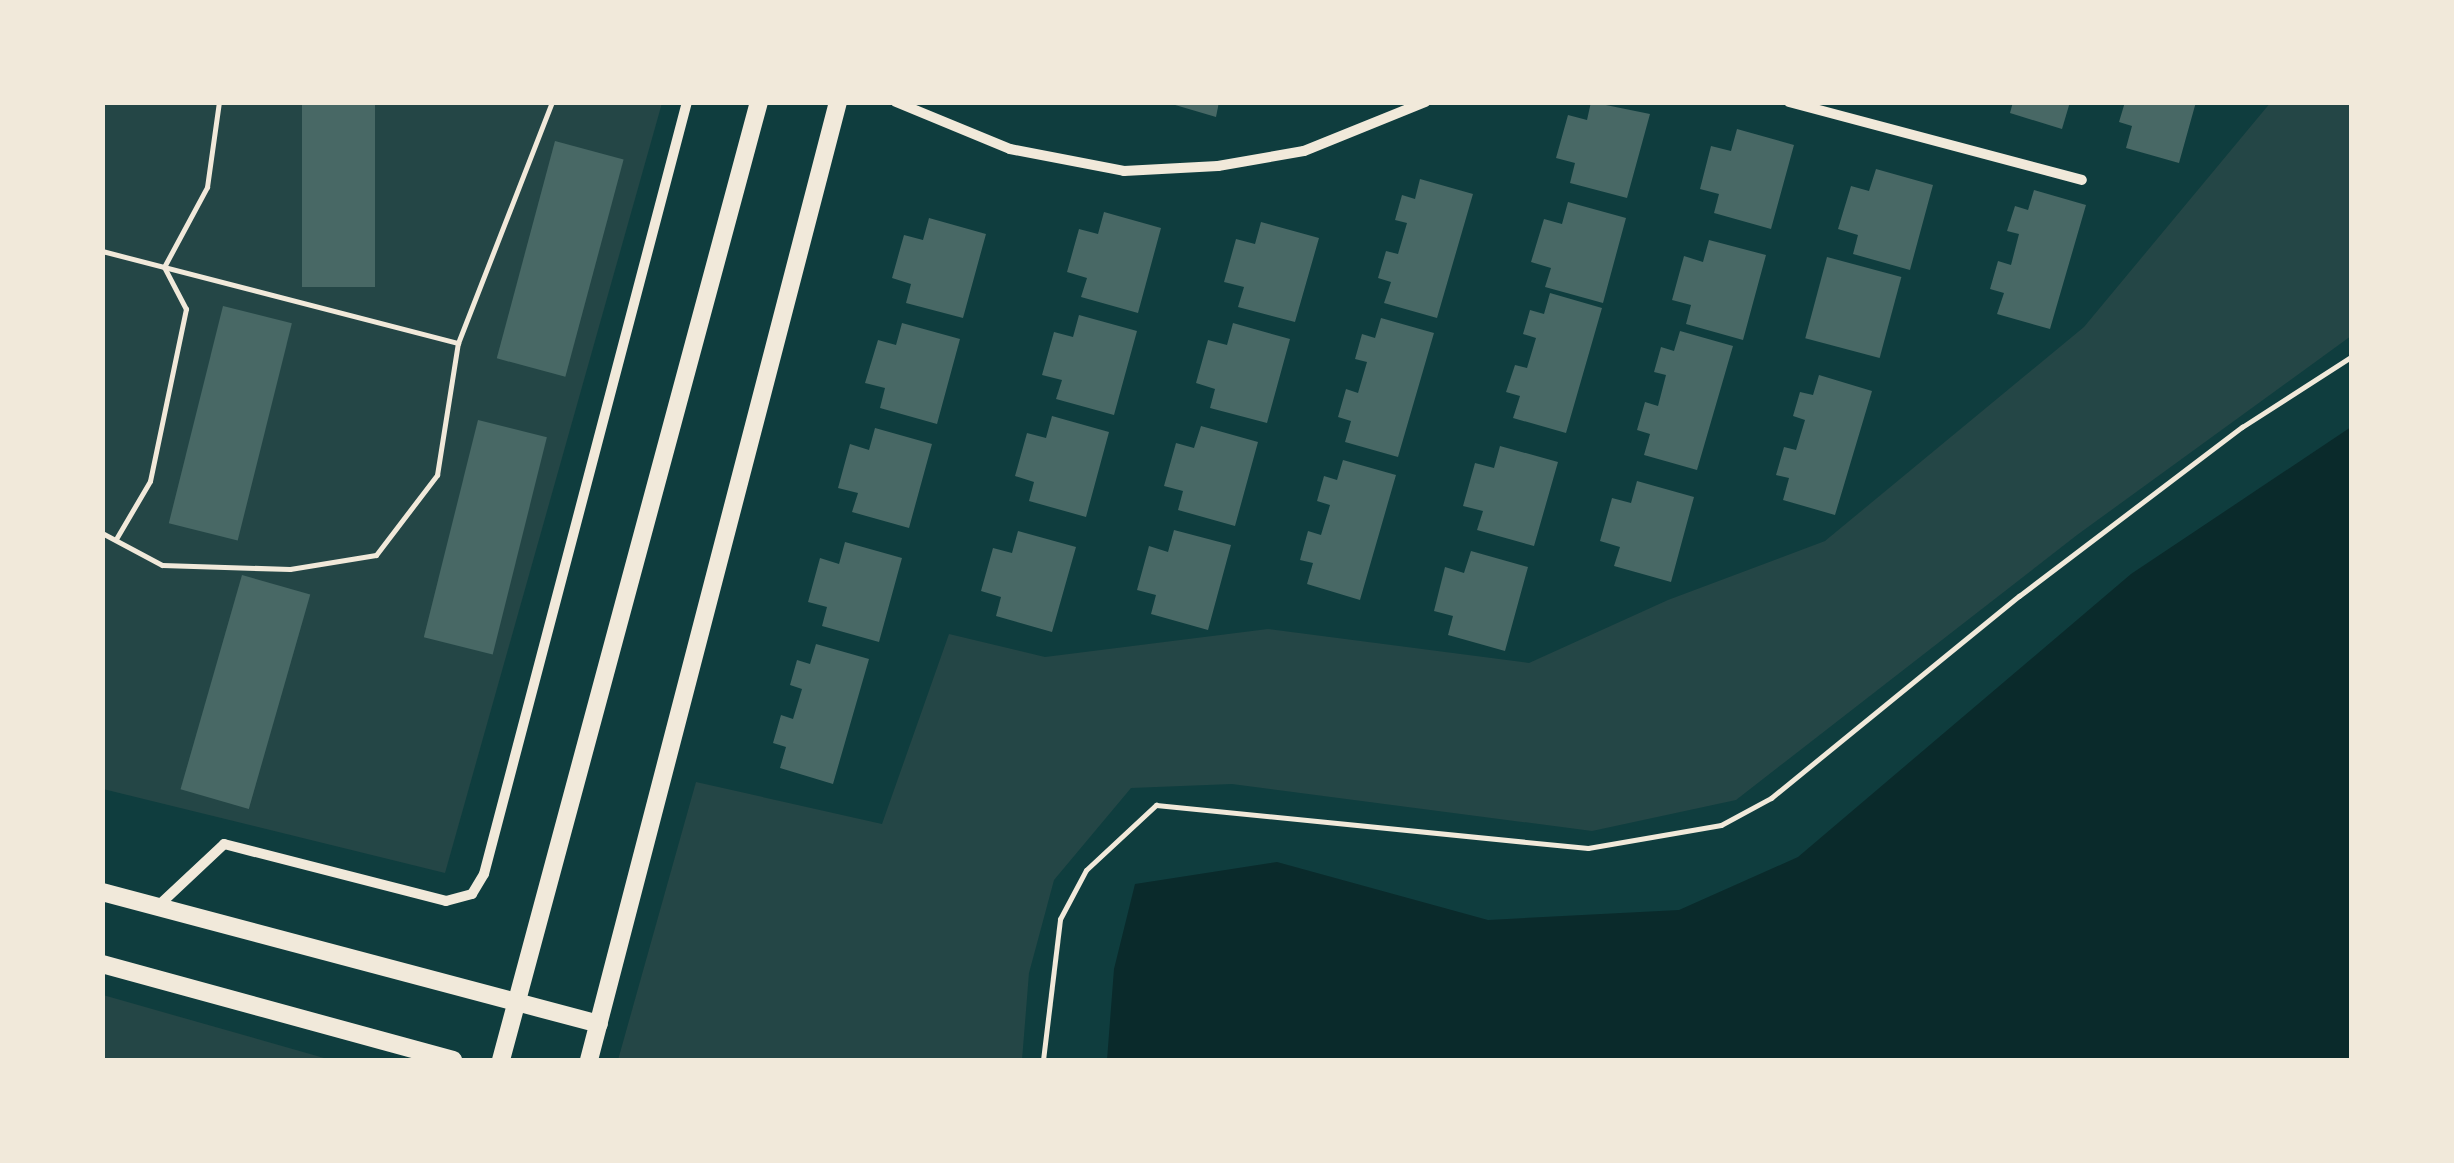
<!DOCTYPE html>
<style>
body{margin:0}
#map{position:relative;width:2454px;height:1163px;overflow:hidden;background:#0f3d3e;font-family:"PT Sans",sans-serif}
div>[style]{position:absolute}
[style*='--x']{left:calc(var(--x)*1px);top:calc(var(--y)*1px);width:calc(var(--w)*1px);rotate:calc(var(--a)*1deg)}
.green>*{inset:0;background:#244646}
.water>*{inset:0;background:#0a2a2b}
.building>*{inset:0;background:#486865;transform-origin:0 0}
.path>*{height:5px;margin:-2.5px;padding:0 2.5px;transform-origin:2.5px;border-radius:2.5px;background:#f1e9da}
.minor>*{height:10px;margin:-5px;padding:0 5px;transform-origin:5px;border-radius:5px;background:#f1e9da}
.secondary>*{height:18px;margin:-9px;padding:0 9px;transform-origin:9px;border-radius:9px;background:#f1e9da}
span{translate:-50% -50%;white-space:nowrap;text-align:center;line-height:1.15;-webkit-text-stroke:9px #f1e9da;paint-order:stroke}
.frame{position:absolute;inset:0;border:105px solid #f1e9da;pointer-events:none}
</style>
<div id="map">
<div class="green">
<div style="clip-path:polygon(2271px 102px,2351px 103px,2351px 336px,2077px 535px,1736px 800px,1592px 831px,1232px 784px,1131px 788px,1054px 880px,1029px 973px,1022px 1060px,618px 1060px,696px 782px,882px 824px,949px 634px,1045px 657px,1268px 629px,1529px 663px,1668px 600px,1825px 541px,2084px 327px)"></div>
<div style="clip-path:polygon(103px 103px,662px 103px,445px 873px,103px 789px)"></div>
<div style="clip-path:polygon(102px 995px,103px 995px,331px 1060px,103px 1060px)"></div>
</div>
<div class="water">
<div style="clip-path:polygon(2351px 427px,2351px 1060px,1107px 1060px,1114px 969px,1135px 884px,1277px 862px,1488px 920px,1679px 910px,1798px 857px,2131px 574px)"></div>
</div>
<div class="building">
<div style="left:302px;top:102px;width:73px;height:185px"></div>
<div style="clip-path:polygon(1165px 102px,1219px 102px,1216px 117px)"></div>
<div style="clip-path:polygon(1591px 102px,1650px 114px,1627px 198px,1570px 183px,1575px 163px,1556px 158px,1568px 115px,1587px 120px)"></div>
<div style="clip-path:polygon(2013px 102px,2070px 102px,2062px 129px,2010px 113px)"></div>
<div style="clip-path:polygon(2125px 102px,2196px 102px,2179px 163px,2126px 148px,2132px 126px,2119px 122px)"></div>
<div style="clip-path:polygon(1737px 129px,1794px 145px,1771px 229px,1714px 213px,1719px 194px,1700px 189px,1711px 146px,1731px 151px)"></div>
<div style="left:555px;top:141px;width:71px;height:225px;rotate:15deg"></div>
<div style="clip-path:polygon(1876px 169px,1933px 185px,1910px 270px,1853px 254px,1858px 235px,1838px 229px,1851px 186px,1869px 191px)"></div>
<div style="clip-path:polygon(1420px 179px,1473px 194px,1437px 318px,1384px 303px,1391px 282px,1378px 278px,1386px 251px,1398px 254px,1407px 223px,1395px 220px,1402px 195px,1415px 199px)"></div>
<div style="clip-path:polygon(2034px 190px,2086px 205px,2050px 329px,1997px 314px,2004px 293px,1990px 289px,1998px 261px,2011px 265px,2019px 234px,2007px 231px,2015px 206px,2028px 210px)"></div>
<div style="clip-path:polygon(1568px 202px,1626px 218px,1603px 303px,1545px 287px,1551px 268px,1531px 262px,1544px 219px,1562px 224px)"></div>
<div style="clip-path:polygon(1104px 212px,1161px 228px,1138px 313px,1081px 297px,1087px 278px,1067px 272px,1079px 229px,1098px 234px)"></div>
<div style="clip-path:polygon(929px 218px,986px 234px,963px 318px,906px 303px,911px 284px,892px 278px,904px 235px,923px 240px)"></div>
<div style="clip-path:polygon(1261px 222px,1319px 238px,1295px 322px,1238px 307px,1244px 287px,1224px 282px,1236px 239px,1255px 244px)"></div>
<div style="clip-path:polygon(1709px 240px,1766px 255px,1743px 340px,1686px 324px,1691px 305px,1672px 300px,1684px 256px,1703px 262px)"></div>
<div style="left:1827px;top:257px;width:77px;height:84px;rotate:15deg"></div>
<div style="clip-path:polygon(1550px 293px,1602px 308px,1566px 433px,1513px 418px,1520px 396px,1506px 392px,1515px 365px,1527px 368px,1536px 338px,1523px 334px,1530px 310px,1544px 314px)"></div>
<div style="left:223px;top:306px;width:71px;height:224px;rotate:14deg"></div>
<div style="clip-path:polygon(1079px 315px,1137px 331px,1114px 415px,1056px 399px,1062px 380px,1042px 375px,1054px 332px,1073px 337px)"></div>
<div style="clip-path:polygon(1381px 318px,1434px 333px,1398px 457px,1345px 442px,1351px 421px,1338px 417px,1346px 389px,1358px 393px,1367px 362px,1355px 359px,1362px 334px,1375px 338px)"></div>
<div style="clip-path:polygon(902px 323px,960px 339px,937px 424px,880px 408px,885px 388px,865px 383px,878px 340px,896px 345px)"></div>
<div style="clip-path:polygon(1233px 323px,1290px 339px,1267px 423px,1210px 408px,1215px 389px,1196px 383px,1208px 340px,1227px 345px)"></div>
<div style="clip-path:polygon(1680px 331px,1733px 346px,1697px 470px,1644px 455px,1650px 434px,1637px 430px,1645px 402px,1658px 406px,1666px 375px,1654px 372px,1661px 347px,1674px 351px)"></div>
<div style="clip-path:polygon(1819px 375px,1872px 391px,1835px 515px,1783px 500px,1789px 478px,1776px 475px,1784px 447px,1796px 450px,1805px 420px,1793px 416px,1800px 392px,1813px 395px)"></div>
<div style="clip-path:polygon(1052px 416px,1109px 432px,1086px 517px,1029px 501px,1034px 482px,1015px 476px,1027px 433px,1046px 438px)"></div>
<div style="left:478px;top:420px;width:71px;height:224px;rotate:14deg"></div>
<div style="clip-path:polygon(1201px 426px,1258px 442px,1235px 526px,1178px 510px,1183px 491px,1164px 486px,1176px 443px,1194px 448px)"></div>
<div style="clip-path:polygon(875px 428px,932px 444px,909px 528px,852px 512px,858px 493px,838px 488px,850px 444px,869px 450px)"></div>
<div style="clip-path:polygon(1500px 446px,1558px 462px,1534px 546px,1477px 530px,1483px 511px,1463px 506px,1475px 463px,1494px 468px)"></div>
<div style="clip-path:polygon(1343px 460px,1396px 475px,1360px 600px,1307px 584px,1313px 563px,1300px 560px,1308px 531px,1321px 535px,1330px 505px,1317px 501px,1324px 476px,1337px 480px)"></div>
<div style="clip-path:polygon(1637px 481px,1694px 497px,1671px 582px,1614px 566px,1620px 547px,1600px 541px,1612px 498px,1631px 503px)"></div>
<div style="clip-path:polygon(1174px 530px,1231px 545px,1208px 630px,1151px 614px,1156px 595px,1137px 590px,1149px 546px,1168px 552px)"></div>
<div style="clip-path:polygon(1018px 531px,1076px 547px,1052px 632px,996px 616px,1001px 597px,981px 591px,993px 548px,1012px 553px)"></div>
<div style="clip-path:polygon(845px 542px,902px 558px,879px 642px,822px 626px,827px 607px,808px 602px,820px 558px,839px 564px)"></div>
<div style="clip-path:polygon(1471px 551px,1528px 567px,1505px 651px,1448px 635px,1453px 616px,1434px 611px,1445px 567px,1464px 573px)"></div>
<div style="left:242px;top:575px;width:71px;height:223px;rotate:16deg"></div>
<div style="clip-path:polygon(816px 644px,869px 659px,833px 784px,780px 768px,786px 747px,773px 743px,781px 715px,793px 719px,802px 689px,790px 685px,797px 660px,810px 664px)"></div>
</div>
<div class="path">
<div style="--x:102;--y:251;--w:368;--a:14.5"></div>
<div style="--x:458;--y:343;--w:259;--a:-68.7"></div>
<div style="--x:102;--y:533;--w:68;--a:28.1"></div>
<div style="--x:162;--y:565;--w:128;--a:1.8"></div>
<div style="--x:290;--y:569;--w:87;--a:-9.2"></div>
<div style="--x:376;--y:555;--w:101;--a:-52.7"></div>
<div style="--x:437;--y:475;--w:134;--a:-81"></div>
<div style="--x:116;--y:539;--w:67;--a:-59.6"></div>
<div style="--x:150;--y:481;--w:176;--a:-78.2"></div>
<div style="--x:186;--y:309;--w:47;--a:-117.6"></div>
<div style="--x:164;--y:267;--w:91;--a:-61.7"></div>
<div style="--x:207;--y:187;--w:86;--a:-82"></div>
<div style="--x:1043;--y:1060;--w:142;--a:-83.1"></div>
<div style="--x:1060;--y:919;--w:55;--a:-62"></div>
<div style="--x:1086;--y:870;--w:96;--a:-42.9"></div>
<div style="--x:1156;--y:805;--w:434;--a:5.7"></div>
<div style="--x:1588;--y:848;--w:135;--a:-9.8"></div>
<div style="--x:1721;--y:825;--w:57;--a:-28.4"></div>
<div style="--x:1771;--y:798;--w:320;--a:-39.2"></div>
<div style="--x:2019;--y:596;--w:280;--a:-37.2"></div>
<div style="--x:2242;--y:427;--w:131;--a:-32.8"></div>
</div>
<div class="minor">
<div style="--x:896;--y:102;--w:123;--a:22.4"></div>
<div style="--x:1010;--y:149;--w:116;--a:10.9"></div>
<div style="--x:1124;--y:171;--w:94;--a:-3"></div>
<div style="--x:1218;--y:166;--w:87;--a:-9.9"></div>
<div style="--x:1304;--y:151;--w:131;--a:-22"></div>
<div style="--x:1789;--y:102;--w:303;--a:14.9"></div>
<div style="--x:157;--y:907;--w:92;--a:-43.2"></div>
<div style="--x:224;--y:844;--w:229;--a:14.4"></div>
<div style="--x:446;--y:901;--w:27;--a:-15"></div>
<div style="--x:472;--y:894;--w:23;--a:-59"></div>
<div style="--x:484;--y:874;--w:798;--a:-75.27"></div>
</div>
<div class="secondary">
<div style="--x:102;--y:892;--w:514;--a:14.87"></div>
<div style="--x:102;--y:964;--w:364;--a:15.3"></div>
<div style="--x:501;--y:1060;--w:992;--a:-74.93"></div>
<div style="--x:589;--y:1060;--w:990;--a:-75.43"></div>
</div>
<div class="frame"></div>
</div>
